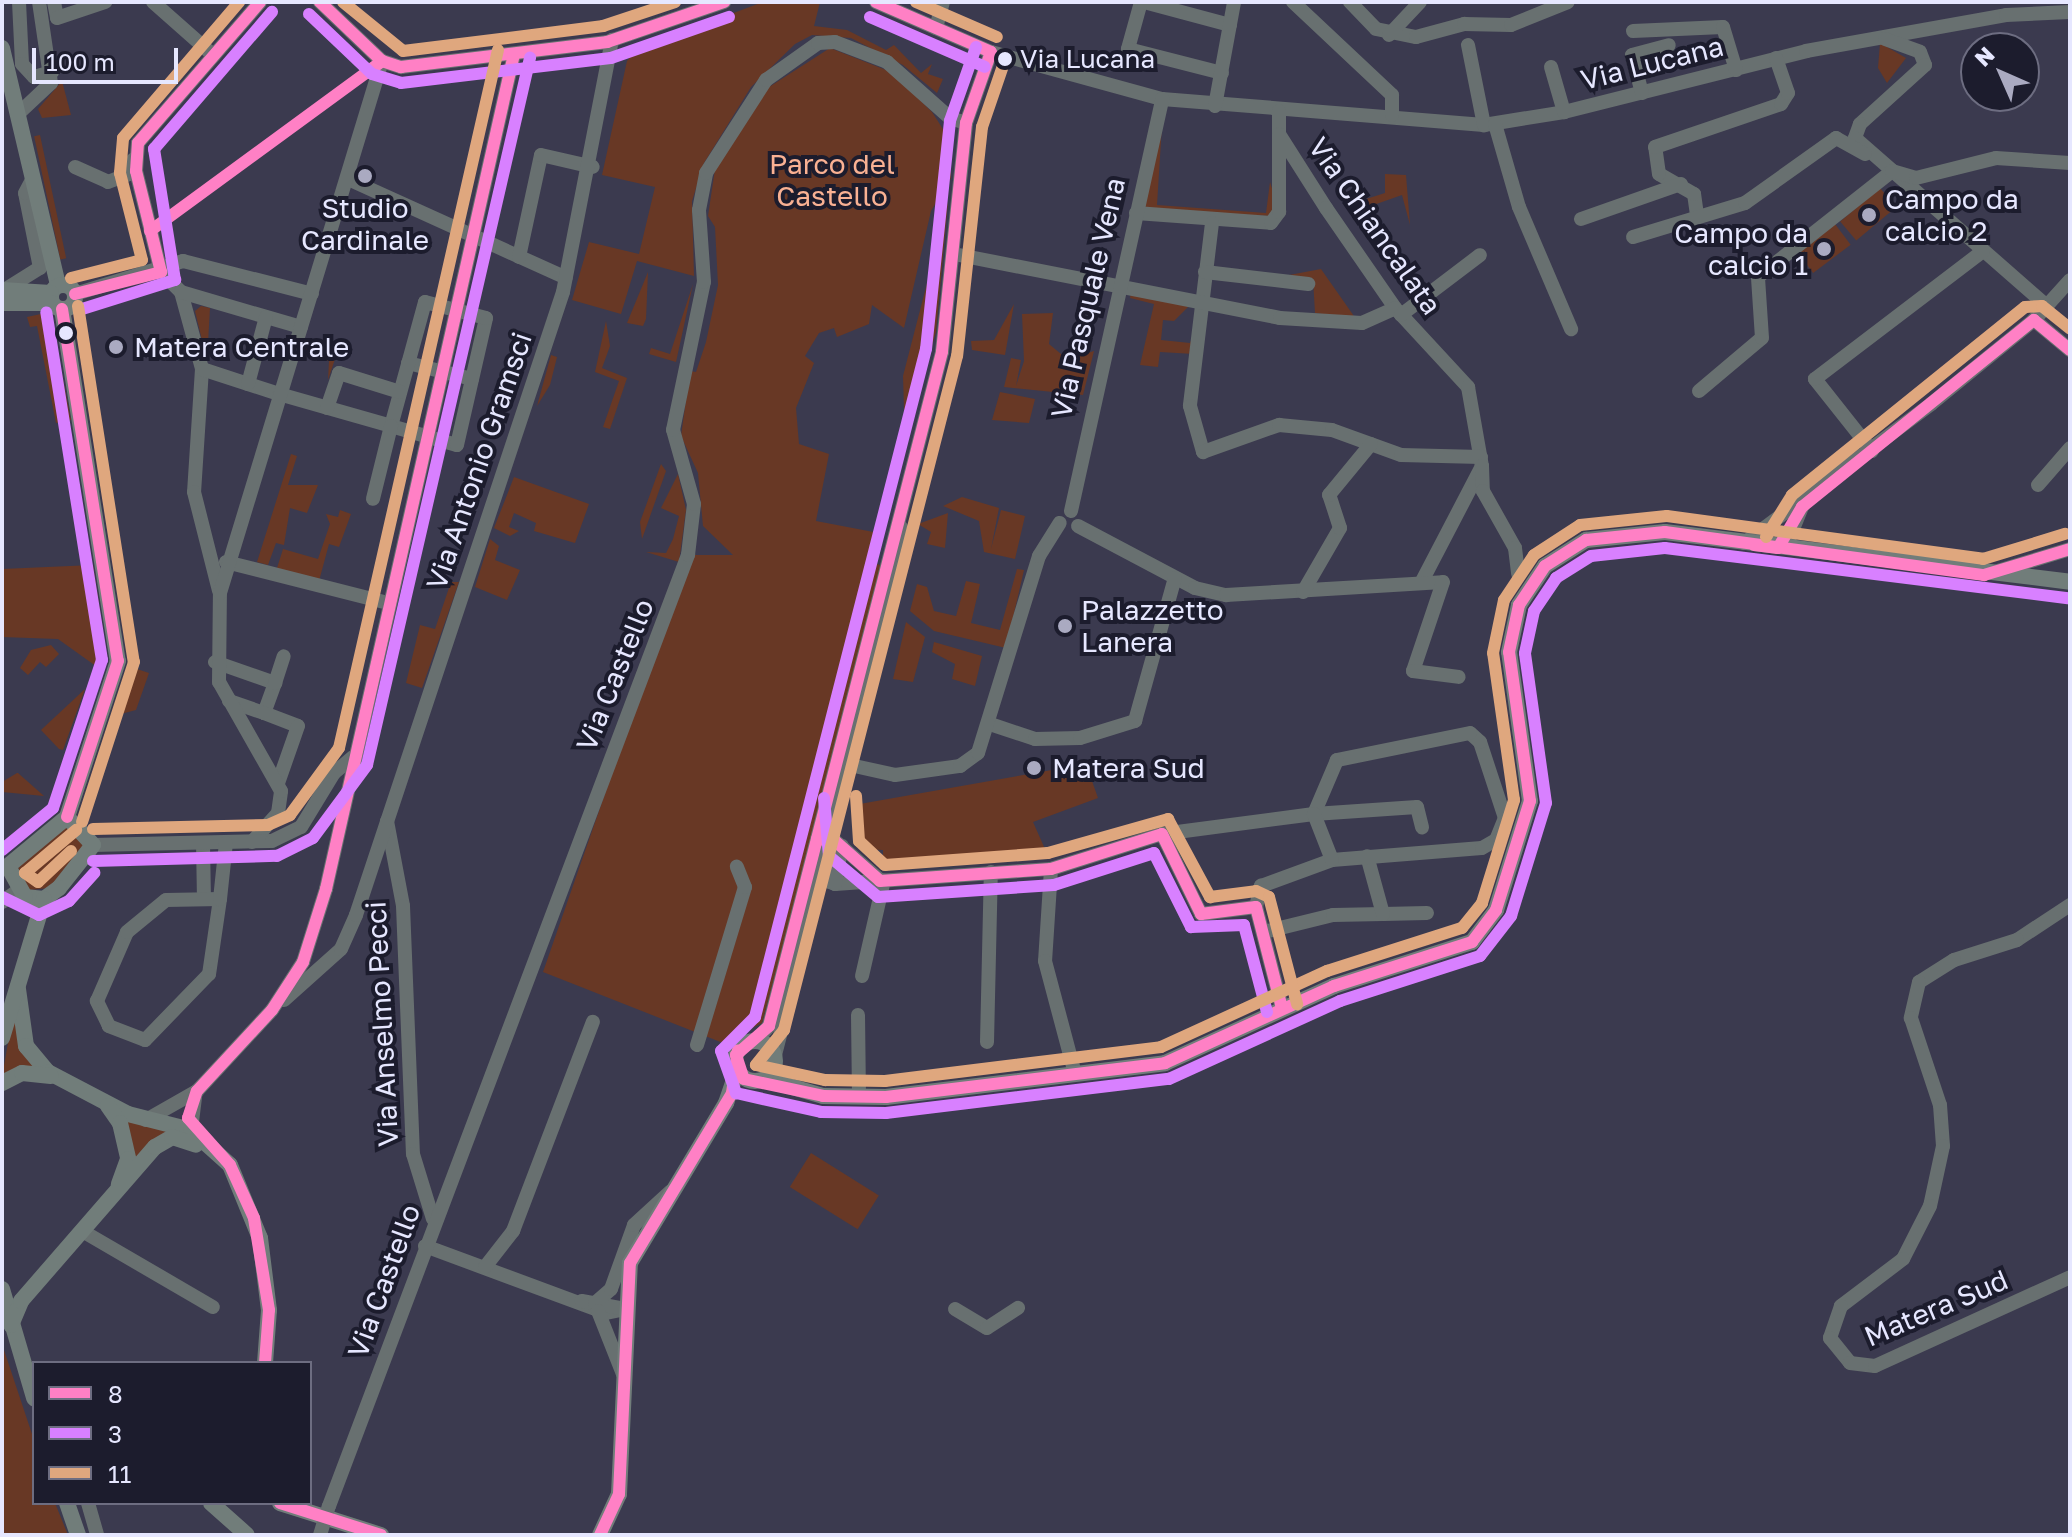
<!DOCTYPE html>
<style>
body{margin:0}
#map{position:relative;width:2072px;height:1537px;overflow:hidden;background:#3b3a4f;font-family:"Golos Text",sans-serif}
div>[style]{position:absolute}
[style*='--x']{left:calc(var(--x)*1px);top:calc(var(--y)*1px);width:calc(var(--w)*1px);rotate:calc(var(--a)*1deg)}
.green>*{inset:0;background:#683825;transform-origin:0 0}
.minor>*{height:14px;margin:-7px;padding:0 7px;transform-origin:7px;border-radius:7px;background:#687070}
.major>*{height:16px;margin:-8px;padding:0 8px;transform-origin:8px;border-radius:8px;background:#717d7a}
.major>.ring{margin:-8px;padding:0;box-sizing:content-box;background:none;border:16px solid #717d7a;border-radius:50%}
.minor-bridge>*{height:14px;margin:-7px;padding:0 7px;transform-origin:7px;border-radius:7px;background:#687070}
.bus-1>*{height:12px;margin:-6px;padding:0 6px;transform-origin:6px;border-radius:6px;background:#ff80c5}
.bus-2>*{height:12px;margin:-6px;padding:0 6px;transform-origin:6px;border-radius:6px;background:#d880ff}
.bus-3>*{height:12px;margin:-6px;padding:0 6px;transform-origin:6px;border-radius:6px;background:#dfa77e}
.dots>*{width:22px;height:22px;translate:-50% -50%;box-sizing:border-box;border:4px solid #1c1c2d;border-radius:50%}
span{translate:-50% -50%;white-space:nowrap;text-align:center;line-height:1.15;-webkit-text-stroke:8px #1c1c2d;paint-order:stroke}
.bus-label{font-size:26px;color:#e6e7ff}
.left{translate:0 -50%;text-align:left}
.street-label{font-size:28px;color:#e6e7ff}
.park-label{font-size:28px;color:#f9b193}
.poi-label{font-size:28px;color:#e6e7ff}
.right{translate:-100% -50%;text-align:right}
.frame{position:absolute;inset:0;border:4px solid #e6e7ff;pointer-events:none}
.legend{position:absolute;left:32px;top:1361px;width:280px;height:144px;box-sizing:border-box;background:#1c1c2d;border:2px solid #6d6d81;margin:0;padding:10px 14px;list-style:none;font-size:24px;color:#e6e7ff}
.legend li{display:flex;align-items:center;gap:16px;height:40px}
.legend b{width:40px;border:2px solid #6d6d81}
.north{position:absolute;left:1960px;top:32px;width:80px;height:80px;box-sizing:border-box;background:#1c1c2d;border:2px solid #6d6d81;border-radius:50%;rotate:315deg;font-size:22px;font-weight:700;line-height:32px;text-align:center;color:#e6e7ff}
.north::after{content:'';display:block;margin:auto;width:28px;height:36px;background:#aaaac1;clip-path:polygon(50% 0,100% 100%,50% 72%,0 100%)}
.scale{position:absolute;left:32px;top:48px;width:146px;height:36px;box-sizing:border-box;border:4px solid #e6e7ff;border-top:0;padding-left:10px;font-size:24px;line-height:28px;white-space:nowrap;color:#e6e7ff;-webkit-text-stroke:6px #1c1c2d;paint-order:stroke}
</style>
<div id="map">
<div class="green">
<div style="clip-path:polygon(763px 2px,820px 2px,814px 26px,847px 30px,886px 50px,894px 45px,921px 73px,932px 64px,928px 74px,943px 79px,937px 93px,903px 65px,851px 38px,812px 35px,795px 44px,751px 87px,704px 163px,692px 201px,694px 276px,637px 261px,621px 314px,572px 300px,589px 242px,639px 254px,655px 187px,602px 175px,627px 61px,637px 49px)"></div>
<div style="clip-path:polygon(1880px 43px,1906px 58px,1887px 83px,1878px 68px)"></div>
<div style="clip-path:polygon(830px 48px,891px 72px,932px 112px,950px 140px,951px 178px,931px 211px,904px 328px,872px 305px,869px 324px,837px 337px,834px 328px,819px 333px,805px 356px,814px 363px,796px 408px,799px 444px,829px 454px,816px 521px,884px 534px,876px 564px,886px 566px,762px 1023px,723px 1043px,543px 972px,688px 555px,733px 555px,703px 526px,698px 473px,681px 436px,690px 371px,696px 372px,706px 342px,718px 285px,715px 227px,708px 216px,715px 169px,766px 89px)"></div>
<div style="clip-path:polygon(62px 81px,71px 115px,42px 118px,38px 109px)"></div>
<div style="clip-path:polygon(1163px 109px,1157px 205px,1266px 213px,1270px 182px,1277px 204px,1271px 216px,1142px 210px)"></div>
<div style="left:40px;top:135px;width:126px;height:6px;rotate:78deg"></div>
<div style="clip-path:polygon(1385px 174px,1406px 175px,1410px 225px,1402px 195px,1365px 208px,1363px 200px,1385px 193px)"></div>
<div style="left:1880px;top:188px;width:25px;height:52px;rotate:50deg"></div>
<div style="clip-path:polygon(948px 202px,936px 332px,905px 442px,903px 376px)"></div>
<div style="left:1835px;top:224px;width:26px;height:47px;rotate:53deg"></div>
<div style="clip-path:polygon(1321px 269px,1356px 319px,1315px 313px,1313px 279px,1284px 276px)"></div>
<div style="clip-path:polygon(648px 272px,646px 319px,643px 326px,627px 323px)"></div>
<div style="clip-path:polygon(693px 284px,676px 362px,649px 354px,651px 348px,670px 354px)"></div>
<div style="clip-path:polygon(1132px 288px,1192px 303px,1174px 321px,1163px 320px,1161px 340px,1190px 343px,1199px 320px,1194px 354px,1160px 352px,1158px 367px,1140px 365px,1154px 304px,1130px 298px)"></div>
<div style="clip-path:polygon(1014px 304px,1005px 355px,972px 350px,971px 341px,994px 340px)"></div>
<div style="clip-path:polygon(201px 306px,210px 308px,207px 361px,195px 311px)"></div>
<div style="clip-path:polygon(50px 312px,71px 420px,56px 423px,37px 326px,30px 327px,27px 317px)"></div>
<div style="clip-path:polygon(1053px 313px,1049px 344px,1067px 359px,1094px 351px,1083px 395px,1004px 387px,1011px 358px,1021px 360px,1016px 386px,1024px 361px,1022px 314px)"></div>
<div style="clip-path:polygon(606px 321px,610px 346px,602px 368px,627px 378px,610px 429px,603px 427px,619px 381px,595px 372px)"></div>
<div style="clip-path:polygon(306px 342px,337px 353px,328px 380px,329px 361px,302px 352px)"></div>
<div style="clip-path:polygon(551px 355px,557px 357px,550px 385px,537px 406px)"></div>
<div style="clip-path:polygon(1000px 392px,1035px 399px,1029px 423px,992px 420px)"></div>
<div style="clip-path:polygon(107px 451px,110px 531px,124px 633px,97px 456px)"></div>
<div style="clip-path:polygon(291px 454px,297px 456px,288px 485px,318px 485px,307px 513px,290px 508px,284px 545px,276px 543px,268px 565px,257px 562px)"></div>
<div style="clip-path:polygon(661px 464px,666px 471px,642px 539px,640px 522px)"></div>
<div style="clip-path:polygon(678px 474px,686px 510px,679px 562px,646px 552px,666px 553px,673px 539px,679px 516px,661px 508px)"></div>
<div style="clip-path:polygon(514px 477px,589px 504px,575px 543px,534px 531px,536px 523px,514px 513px,509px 527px,519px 531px,510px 536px,494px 528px)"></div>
<div style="clip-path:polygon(962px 497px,999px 508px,991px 549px,1001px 510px,1025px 516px,1015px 559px,984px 552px,979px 521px,943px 506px)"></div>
<div style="clip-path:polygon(340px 510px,351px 514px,339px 547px,329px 544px,319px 581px,277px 568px,283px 549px,318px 559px,330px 524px,326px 514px,338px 517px)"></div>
<div style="clip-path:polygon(948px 513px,945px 548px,927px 544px,931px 532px,918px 524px)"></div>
<div style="clip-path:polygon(490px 539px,499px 546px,495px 560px,520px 570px,507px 600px,475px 587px)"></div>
<div style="clip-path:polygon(93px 565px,107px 657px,100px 669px,58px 639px,2px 637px,2px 569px)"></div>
<div style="clip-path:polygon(1017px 569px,1024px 570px,1006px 648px,934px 631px,910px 611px,917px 584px,927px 587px,934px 611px,956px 616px,966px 581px,980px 584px,971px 623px,1000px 630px)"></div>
<div style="clip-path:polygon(451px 582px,459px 582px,422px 688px,406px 683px,420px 625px,435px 629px)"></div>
<div style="clip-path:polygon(906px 622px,925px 637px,913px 682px,893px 679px)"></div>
<div style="clip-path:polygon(934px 642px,982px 656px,975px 686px,952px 679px,955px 664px,932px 652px)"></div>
<div style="clip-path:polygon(51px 645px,59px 654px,46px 667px,40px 662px,28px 675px,20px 668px,31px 650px)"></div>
<div style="clip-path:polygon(131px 667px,149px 673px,136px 710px,117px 715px)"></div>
<div style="clip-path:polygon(85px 689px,63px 750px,59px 749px,41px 730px)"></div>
<div style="clip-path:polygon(1086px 764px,1098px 798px,1033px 822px,1049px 858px,883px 869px,883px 850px,861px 849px,854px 805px)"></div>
<div style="clip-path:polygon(17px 773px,18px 773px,44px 796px,2px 792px,2px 782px)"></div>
<div style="clip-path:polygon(62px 826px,76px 830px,84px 848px,49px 888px,29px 890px,18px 868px)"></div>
<div style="clip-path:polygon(14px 1009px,20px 1047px,36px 1068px,2px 1077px)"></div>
<div style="clip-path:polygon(122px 1116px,174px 1128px,131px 1170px)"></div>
<div style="left:811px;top:1153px;width:80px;height:40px;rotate:32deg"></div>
<div style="clip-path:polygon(2px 1344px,34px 1440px,34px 1503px,55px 1503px,68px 1535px,2px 1535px)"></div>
</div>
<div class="minor">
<div style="--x:19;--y:2;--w:62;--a:87.2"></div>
<div style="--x:22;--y:64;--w:18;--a:47"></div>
<div style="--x:34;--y:77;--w:19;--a:-16"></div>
<div style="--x:54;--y:2;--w:16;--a:79"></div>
<div style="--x:57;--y:18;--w:51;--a:-18.4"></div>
<div style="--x:153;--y:2;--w:80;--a:41.5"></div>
<div style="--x:320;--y:2;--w:86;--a:43.6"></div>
<div style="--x:382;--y:61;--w:20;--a:18"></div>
<div style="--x:401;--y:67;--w:208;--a:-6.9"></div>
<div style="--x:607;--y:42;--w:124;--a:-18.9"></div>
<div style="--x:876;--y:2;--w:125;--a:23.5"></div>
<div style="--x:991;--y:52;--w:177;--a:15.4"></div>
<div style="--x:1162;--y:99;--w:323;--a:4.6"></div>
<div style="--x:1484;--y:125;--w:81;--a:-9.2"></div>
<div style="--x:1564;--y:112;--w:250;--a:-14.1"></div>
<div style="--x:1806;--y:51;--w:203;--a:-10.2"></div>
<div style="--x:2006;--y:15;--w:64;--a:-2.7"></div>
<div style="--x:1141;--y:2;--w:49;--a:105.5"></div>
<div style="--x:1128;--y:49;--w:97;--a:14.3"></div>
<div style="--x:1144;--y:2;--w:89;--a:15"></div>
<div style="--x:1293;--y:2;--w:136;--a:43.2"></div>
<div style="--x:1392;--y:95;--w:20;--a:90"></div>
<div style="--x:1350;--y:2;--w:37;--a:46"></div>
<div style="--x:1376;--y:29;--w:41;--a:11.3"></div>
<div style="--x:1416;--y:37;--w:50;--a:-15.2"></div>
<div style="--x:1464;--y:24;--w:47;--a:1.2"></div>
<div style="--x:1511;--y:25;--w:61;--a:-22"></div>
<div style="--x:936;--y:28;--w:27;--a:-75"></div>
<div style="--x:1633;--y:31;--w:90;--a:-2.5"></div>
<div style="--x:1723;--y:27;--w:45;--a:73.2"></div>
<div style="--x:1389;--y:35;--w:45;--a:-46.8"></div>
<div style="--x:1885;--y:39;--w:37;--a:20"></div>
<div style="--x:1920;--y:52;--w:14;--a:69"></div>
<div style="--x:1925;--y:65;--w:88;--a:137.8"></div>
<div style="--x:1860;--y:124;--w:15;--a:110"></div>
<div style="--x:1855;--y:138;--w:255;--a:41.2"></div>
<div style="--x:1468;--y:45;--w:82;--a:78.7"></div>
<div style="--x:1551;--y:67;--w:47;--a:73.9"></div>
<div style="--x:1642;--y:93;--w:39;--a:-105"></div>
<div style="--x:1632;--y:55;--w:38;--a:-15"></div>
<div style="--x:1215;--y:106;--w:106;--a:-79.6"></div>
<div style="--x:1279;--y:111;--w:23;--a:90"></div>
<div style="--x:1279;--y:134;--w:88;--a:57.6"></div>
<div style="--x:1326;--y:208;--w:121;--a:55.4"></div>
<div style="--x:1395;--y:308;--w:108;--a:47.3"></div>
<div style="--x:1468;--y:387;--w:80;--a:80"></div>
<div style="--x:1482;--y:466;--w:132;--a:117.5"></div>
<div style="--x:18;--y:114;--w:45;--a:-43.2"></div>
<div style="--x:51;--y:83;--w:82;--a:-98.4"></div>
<div style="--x:1495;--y:124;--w:86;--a:73.9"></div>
<div style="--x:1519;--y:207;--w:133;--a:66.9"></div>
<div style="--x:75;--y:167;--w:36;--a:24"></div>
<div style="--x:108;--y:182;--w:22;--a:-21"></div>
<div style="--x:129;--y:174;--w:15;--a:-74"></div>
<div style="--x:348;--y:179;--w:239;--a:24.4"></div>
<div style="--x:1136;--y:213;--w:135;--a:4.2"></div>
<div style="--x:1271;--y:223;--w:14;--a:-54"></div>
<div style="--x:1279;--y:212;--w:77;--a:-90"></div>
<div style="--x:1697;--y:215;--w:21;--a:-98"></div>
<div style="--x:1694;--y:194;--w:40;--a:-150.3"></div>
<div style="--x:1659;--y:174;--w:27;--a:-98"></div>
<div style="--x:1655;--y:147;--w:133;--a:-18.8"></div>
<div style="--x:1781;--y:104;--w:13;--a:-58"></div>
<div style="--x:1788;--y:93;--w:37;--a:-109"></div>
<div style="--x:1581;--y:219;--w:106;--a:-19.3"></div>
<div style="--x:1212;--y:223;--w:184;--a:96.9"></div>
<div style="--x:1190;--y:406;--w:48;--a:74.2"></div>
<div style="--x:1203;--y:452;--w:81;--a:-19.6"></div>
<div style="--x:1279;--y:425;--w:53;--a:5.4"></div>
<div style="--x:1332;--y:430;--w:73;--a:19.9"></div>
<div style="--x:1401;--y:455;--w:80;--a:1.4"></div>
<div style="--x:1633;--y:237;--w:117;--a:-16.9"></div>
<div style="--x:1745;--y:203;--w:112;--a:-35.5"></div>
<div style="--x:1836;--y:138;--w:33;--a:29"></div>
<div style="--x:954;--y:254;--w:332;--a:11.1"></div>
<div style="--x:1280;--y:318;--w:82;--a:3.5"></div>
<div style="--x:1362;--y:323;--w:36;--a:-24"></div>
<div style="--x:519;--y:257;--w:104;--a:-77.8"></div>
<div style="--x:541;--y:155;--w:53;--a:13"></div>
<div style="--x:161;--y:272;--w:28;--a:45"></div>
<div style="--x:181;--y:292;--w:80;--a:74.7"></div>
<div style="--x:202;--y:369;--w:123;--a:93.7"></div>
<div style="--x:194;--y:492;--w:102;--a:75.8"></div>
<div style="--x:161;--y:272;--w:104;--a:-103.9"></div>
<div style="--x:136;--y:171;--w:28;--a:-86"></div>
<div style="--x:138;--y:143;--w:186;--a:-49.1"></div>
<div style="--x:1205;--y:272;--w:104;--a:6.6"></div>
<div style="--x:6;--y:289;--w:40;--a:-32"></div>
<div style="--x:40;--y:268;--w:76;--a:-101.3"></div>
<div style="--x:25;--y:193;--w:17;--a:-62"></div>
<div style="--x:181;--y:292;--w:125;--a:16.3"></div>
<div style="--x:75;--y:294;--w:113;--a:-17"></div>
<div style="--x:183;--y:261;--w:133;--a:14.3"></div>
<div style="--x:1401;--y:315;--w:99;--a:-37.2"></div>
<div style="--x:2034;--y:320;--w:47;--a:39.8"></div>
<div style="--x:408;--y:363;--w:66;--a:14"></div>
<div style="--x:202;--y:369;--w:81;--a:18"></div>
<div style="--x:279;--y:394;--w:116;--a:15.9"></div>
<div style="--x:391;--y:426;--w:35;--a:16"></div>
<div style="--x:425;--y:436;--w:33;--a:16"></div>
<div style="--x:457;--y:445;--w:130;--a:-77.1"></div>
<div style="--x:486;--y:318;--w:63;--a:-165.3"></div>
<div style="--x:425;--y:302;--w:129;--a:105.3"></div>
<div style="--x:391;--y:426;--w:75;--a:103.9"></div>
<div style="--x:248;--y:384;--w:69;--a:-75"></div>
<div style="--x:1699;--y:391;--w:82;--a:-40.1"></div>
<div style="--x:1762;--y:338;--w:61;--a:-93.8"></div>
<div style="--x:1758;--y:277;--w:171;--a:-38.3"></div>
<div style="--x:1892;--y:171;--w:25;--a:16"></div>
<div style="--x:1916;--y:178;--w:82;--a:-14"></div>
<div style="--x:1996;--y:158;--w:74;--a:3.9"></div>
<div style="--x:327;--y:408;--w:37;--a:-71"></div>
<div style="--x:339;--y:373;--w:64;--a:17.3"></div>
<div style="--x:1872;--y:451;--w:92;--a:-128.4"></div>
<div style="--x:1815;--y:379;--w:211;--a:-37.3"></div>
<div style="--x:1482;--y:466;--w:25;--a:88"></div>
<div style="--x:1483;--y:491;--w:65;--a:60.7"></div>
<div style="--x:1515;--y:548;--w:26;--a:83"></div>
<div style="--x:2038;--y:485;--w:49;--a:-49.1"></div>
<div style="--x:1071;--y:511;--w:422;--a:-77.5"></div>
<div style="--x:1078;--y:526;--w:132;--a:27.9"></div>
<div style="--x:1195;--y:588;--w:32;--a:13"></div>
<div style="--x:1226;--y:595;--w:217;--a:-3.4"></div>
<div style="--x:1443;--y:582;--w:94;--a:108.6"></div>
<div style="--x:1413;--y:671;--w:46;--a:7.4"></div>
<div style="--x:1744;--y:543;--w:233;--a:-36.6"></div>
<div style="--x:1931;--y:404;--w:133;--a:-39.2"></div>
<div style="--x:2034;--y:320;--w:54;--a:-48"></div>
<div style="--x:1777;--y:543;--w:13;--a:-18"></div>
<div style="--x:1789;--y:539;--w:35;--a:-68"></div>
<div style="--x:226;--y:562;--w:167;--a:14.2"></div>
<div style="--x:1998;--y:571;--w:75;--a:-17"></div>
<div style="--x:1303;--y:592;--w:74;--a:-60"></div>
<div style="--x:1340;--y:528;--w:35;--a:-108"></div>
<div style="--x:1329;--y:495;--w:66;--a:-50.5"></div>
<div style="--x:215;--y:662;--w:64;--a:19.3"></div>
<div style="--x:275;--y:683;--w:32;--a:110"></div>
<div style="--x:264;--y:713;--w:37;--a:-161"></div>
<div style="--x:275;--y:683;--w:28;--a:-72"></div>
<div style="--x:264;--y:713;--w:36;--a:21"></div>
<div style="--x:298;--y:726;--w:60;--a:109.3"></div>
<div style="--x:993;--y:725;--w:44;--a:18.4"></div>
<div style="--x:1035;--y:739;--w:45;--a:-1.3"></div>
<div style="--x:1080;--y:738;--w:58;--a:-17.2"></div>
<div style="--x:1135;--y:721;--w:148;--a:-74.4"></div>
<div style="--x:841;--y:763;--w:55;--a:12.5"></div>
<div style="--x:895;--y:775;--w:66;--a:-7.9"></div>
<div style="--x:960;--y:766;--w:22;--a:-36"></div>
<div style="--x:978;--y:753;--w:206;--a:-72.8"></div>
<div style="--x:1039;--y:556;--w:39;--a:-58"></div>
<div style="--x:387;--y:821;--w:86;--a:79.3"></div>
<div style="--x:403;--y:906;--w:248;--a:87.7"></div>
<div style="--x:413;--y:1154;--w:68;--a:72.9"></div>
<div style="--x:1162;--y:834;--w:89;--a:64"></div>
<div style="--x:1201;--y:914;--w:55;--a:-7.3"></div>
<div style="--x:822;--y:839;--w:13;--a:9"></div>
<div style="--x:835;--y:841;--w:60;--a:40.9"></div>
<div style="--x:252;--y:842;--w:39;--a:-48"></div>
<div style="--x:278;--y:813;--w:22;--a:-82"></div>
<div style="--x:281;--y:791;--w:125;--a:-119.6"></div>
<div style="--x:219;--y:682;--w:89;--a:-89.4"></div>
<div style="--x:220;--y:593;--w:556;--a:-73.06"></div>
<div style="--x:203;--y:843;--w:56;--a:89"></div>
<div style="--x:93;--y:845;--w:179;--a:-1.3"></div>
<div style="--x:272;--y:841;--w:32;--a:-26"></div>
<div style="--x:301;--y:827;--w:63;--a:-58.6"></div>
<div style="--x:334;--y:773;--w:25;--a:-40"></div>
<div style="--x:1051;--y:869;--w:92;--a:93.7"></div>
<div style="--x:1045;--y:961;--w:117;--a:75.1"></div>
<div style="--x:808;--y:875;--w:28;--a:18"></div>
<div style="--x:835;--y:884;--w:217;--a:-4"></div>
<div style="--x:1051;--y:869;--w:116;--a:-17.5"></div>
<div style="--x:1162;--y:834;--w:153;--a:-7.5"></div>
<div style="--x:1314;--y:814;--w:103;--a:-3.9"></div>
<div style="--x:1417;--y:807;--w:21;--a:76"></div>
<div style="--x:835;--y:884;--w:39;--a:-80"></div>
<div style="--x:220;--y:899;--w:76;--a:98.3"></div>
<div style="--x:209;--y:974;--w:92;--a:134.1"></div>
<div style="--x:145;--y:1040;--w:39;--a:-159"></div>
<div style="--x:109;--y:1026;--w:28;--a:-116"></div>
<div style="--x:97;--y:1001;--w:75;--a:-66.5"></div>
<div style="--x:127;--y:932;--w:50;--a:-39.4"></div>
<div style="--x:166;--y:900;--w:54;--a:-1.1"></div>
<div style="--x:220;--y:899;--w:56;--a:-83.9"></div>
<div style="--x:2;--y:902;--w:19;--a:-36"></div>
<div style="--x:2070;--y:905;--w:64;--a:146.6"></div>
<div style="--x:2017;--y:940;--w:66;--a:162.4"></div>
<div style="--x:1954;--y:960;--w:41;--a:147.8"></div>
<div style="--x:1919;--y:982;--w:37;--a:103"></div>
<div style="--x:1911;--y:1018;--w:92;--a:71.6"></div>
<div style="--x:1940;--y:1105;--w:41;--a:85.8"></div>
<div style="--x:1943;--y:1146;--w:61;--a:102.2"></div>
<div style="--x:1930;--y:1206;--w:59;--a:117"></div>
<div style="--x:1903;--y:1259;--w:78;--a:142.8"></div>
<div style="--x:1841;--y:1306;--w:34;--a:109"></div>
<div style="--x:1830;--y:1338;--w:32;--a:51"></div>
<div style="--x:1850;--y:1363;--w:25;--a:7"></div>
<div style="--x:1875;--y:1366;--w:214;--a:-24.5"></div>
<div style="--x:1383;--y:914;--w:44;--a:-1.3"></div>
<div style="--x:1264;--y:932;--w:71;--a:-13.8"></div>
<div style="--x:1333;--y:915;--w:50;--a:-1.1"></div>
<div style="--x:1383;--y:914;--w:60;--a:-105.4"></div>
<div style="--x:862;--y:976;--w:98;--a:-77.1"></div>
<div style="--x:284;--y:1000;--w:76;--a:-41.8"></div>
<div style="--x:341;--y:949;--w:37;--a:-66"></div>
<div style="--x:356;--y:915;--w:656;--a:-71.62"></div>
<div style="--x:563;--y:292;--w:257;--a:-79"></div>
<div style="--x:1282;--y:1008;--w:104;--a:-104.4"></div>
<div style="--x:1256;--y:907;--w:22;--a:-77"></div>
<div style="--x:1261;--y:886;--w:76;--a:-20.1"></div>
<div style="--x:1332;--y:860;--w:150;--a:-4.6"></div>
<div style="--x:1482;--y:848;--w:16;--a:-30"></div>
<div style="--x:1496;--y:840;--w:24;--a:-68"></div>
<div style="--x:1505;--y:818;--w:80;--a:-108.2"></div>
<div style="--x:1480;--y:742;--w:13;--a:-138"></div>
<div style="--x:1470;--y:733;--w:136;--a:168.5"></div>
<div style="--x:1337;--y:760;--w:59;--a:113.1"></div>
<div style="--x:1314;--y:814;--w:49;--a:68.6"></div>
<div style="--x:858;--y:1015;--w:82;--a:89.3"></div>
<div style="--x:756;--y:1041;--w:20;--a:-49"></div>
<div style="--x:769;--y:1026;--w:696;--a:-75.6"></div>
<div style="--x:942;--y:352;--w:230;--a:-84"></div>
<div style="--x:966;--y:123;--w:75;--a:-70.6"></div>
<div style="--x:987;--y:1042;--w:170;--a:-88.7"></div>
<div style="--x:697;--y:1045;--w:165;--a:-73.1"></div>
<div style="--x:745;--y:887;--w:22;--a:-112"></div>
<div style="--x:775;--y:1055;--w:514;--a:-75.69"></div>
<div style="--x:902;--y:557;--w:30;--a:-92"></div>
<div style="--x:146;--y:1120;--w:59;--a:-29.6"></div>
<div style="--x:197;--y:1091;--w:110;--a:-47.2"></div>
<div style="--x:272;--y:1010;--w:57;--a:-57.1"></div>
<div style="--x:303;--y:962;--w:77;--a:-72.5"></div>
<div style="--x:326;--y:889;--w:856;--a:-77.31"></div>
<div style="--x:191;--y:1130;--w:38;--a:-83"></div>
<div style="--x:84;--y:1232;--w:149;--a:30.2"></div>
<div style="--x:425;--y:1246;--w:193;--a:20.3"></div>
<div style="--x:606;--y:1313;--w:19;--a:-12"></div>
<div style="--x:625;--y:1309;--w:44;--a:-169.5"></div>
<div style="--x:485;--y:1267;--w:46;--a:-52.1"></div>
<div style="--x:513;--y:1231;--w:224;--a:-69.1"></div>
<div style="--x:595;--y:1303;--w:21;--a:-41"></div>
<div style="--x:611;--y:1289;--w:68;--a:-70.2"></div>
<div style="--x:634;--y:1225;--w:50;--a:-42.6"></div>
<div style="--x:955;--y:1309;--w:37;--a:31"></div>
<div style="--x:987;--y:1328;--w:37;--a:-33"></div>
<div style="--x:598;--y:1311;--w:68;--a:68.4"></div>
<div style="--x:88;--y:1503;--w:33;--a:74"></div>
<div style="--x:329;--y:1506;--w:1017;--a:-69.32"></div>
<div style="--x:688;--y:555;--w:51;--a:-83.3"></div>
<div style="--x:694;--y:504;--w:77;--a:-105.8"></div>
<div style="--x:673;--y:430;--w:151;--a:-78.2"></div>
<div style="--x:704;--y:282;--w:72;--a:-94"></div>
<div style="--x:699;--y:210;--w:38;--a:-79"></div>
<div style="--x:706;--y:173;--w:111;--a:-57.2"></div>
<div style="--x:766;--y:80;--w:64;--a:-35.4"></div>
<div style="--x:818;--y:43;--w:17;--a:-3"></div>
<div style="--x:835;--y:42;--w:56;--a:21"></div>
<div style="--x:887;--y:62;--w:84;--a:41.6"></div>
<div style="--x:950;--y:118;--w:17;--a:17"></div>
</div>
<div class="major">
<div style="--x:2;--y:48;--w:244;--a:76.7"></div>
<div class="ring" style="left:51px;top:285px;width:8px;height:8px"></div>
<div style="--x:2;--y:290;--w:49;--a:3.5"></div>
<div style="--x:2;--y:303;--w:50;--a:0"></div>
<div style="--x:62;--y:309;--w:356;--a:81"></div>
<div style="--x:118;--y:661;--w:164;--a:108.1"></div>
<div style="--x:67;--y:817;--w:38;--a:47"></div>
<div style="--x:93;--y:845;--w:55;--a:128.3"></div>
<div style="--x:59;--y:888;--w:19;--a:144"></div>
<div style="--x:44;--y:899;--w:19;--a:-174"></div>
<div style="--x:25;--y:897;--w:35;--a:-119"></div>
<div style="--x:8;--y:866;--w:77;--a:-39.7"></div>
<div style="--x:18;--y:989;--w:58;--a:82"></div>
<div style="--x:26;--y:1046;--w:34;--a:50"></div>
<div style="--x:48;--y:1072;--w:90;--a:27.7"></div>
<div style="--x:128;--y:1114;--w:65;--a:14.3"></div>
<div style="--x:191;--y:1130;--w:52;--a:41.9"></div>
<div style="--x:230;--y:1165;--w:79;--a:67.7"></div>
<div style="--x:260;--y:1238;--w:73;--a:82.9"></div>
<div style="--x:269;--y:1310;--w:53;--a:94.3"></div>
<div style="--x:2;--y:1038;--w:145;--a:-73.2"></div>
<div class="ring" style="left:735px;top:1041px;width:24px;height:24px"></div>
<div style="--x:765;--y:1079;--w:60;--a:16.3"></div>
<div style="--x:823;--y:1096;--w:63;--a:0.9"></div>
<div style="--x:886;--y:1097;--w:281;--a:-6.9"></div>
<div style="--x:1165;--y:1063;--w:186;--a:-24.5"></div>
<div style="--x:1334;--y:986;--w:145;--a:-17.7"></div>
<div style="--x:1472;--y:942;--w:40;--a:-53"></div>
<div style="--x:1496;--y:910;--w:114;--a:-72.7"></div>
<div style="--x:1530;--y:801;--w:150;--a:-98"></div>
<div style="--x:1509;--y:652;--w:48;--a:-78"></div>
<div style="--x:1519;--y:605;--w:47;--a:-56.3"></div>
<div style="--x:1545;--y:566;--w:49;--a:-32.4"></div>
<div style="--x:1586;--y:540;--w:79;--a:-5.8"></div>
<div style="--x:1665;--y:532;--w:408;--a:7"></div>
<div style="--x:2;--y:1083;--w:22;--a:-27"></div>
<div style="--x:22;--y:1073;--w:29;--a:6"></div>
<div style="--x:108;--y:1106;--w:21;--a:55"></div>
<div style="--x:120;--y:1123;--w:37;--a:77"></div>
<div style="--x:128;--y:1159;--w:27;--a:110"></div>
<div style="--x:2;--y:1289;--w:114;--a:73.6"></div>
<div style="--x:11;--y:1325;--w:26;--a:-67"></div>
<div style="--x:21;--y:1301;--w:204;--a:-49"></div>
<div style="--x:155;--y:1147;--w:20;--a:-30"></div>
<div style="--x:172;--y:1137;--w:25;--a:18"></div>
<div style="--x:67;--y:1503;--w:34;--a:71"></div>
<div style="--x:211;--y:1503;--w:48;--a:41.6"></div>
<div style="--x:280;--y:1503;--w:106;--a:17.6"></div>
<div style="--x:600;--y:1535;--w:45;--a:-65.1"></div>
<div style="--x:619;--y:1494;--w:231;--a:-87.3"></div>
<div style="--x:630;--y:1263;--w:187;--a:-59"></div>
<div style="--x:726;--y:1103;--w:34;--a:-71"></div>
</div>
<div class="minor-bridge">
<div style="--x:320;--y:1535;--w:30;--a:-73"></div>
</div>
<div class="bus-1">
<div style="--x:320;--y:2;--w:86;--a:43.6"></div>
<div style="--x:382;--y:61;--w:20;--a:18"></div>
<div style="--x:401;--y:67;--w:208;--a:-6.9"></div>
<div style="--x:607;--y:42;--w:124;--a:-18.9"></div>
<div style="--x:876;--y:2;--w:125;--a:23.5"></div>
<div style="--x:991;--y:52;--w:75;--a:109.4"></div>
<div style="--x:966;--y:123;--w:230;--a:96"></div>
<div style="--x:942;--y:352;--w:696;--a:104.4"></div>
<div style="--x:769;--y:1026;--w:44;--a:138.7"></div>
<div style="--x:736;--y:1055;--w:25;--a:72"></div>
<div style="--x:744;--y:1079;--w:81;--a:12.1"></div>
<div style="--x:823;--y:1096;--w:63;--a:0.9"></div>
<div style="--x:886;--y:1097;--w:281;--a:-6.9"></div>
<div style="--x:1165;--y:1063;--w:186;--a:-24.5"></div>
<div style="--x:1334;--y:986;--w:145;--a:-17.7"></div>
<div style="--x:1472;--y:942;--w:40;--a:-53"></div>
<div style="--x:1496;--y:910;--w:114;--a:-72.7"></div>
<div style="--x:1530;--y:801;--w:150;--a:-98"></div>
<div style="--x:1509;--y:652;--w:48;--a:-78"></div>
<div style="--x:1519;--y:605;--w:47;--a:-56.3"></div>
<div style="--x:1545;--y:566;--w:49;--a:-32.4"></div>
<div style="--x:1586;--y:540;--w:79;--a:-5.8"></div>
<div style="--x:1665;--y:532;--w:322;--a:7.7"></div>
<div style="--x:1984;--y:575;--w:90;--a:-16.8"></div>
<div style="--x:150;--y:231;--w:288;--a:-36.2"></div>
<div style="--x:161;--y:272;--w:104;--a:-103.9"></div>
<div style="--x:136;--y:171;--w:28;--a:-86"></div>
<div style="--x:138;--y:143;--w:186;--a:-49.1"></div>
<div style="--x:75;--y:294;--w:89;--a:-14.3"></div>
<div style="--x:62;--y:309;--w:356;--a:81"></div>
<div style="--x:118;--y:661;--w:164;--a:108.1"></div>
<div style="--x:1754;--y:545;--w:24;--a:7"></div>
<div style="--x:1778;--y:548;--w:48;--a:-59.7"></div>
<div style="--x:1802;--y:507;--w:298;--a:-38.9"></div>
<div style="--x:2034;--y:320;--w:47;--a:39.8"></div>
<div style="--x:817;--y:839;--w:18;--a:6"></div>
<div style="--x:835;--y:841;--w:60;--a:41.6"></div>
<div style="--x:880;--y:881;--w:171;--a:-4"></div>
<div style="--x:1051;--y:869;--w:116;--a:-17.5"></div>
<div style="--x:1162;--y:834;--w:89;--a:64"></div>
<div style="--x:1201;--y:914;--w:55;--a:-7.3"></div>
<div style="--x:1256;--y:907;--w:104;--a:75.6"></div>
<div style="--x:265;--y:1363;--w:53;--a:-85.7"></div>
<div style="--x:269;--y:1310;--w:93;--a:-99.3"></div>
<div style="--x:254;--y:1218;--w:58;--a:-114.4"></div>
<div style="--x:230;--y:1165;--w:63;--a:-131.8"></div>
<div style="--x:188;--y:1118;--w:28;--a:-72"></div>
<div style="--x:197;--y:1091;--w:110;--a:-47.2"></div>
<div style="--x:272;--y:1010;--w:57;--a:-57.1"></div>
<div style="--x:303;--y:962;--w:77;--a:-72.5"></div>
<div style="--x:326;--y:889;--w:856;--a:-77.31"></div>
<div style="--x:280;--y:1503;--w:106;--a:17.6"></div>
<div style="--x:600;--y:1535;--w:45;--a:-65.1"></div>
<div style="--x:619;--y:1494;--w:231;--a:-87.3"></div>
<div style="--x:630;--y:1263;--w:198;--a:-59"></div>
<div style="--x:732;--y:1093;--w:43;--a:-82.1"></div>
</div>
<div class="bus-2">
<div style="--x:309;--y:14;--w:87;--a:43.6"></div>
<div style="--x:372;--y:74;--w:30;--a:17"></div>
<div style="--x:401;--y:83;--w:211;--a:-6.8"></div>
<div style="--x:611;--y:58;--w:125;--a:-19.2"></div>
<div style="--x:870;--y:17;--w:125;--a:23.5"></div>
<div style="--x:976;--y:47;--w:78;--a:109.4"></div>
<div style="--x:950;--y:121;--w:229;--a:96"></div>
<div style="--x:926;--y:349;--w:690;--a:104.36"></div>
<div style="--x:755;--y:1017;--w:48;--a:135"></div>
<div style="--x:721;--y:1051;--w:45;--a:70.3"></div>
<div style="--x:736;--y:1093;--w:87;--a:12.6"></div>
<div style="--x:821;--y:1112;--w:65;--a:0.9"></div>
<div style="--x:886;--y:1113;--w:285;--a:-6.9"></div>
<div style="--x:1169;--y:1079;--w:188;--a:-24.5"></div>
<div style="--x:1340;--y:1001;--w:147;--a:-17.8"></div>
<div style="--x:1480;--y:956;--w:51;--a:-52.2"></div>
<div style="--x:1511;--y:916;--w:118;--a:-72.8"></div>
<div style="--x:1546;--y:803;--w:151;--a:-98"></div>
<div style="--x:1525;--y:653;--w:43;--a:-77.9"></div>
<div style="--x:1534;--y:611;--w:40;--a:-56"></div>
<div style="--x:1556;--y:578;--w:41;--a:-32.2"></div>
<div style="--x:1591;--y:556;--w:74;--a:-6.2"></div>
<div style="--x:1665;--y:548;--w:406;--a:7.1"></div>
<div style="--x:79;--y:310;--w:101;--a:-17.4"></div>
<div style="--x:175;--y:280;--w:133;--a:-99.1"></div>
<div style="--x:154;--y:149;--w:181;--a:-49.3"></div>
<div style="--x:824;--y:798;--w:58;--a:85.1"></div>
<div style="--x:829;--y:856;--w:64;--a:39.9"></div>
<div style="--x:878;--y:897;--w:176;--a:-3.9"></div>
<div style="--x:1054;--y:885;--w:105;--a:-17.7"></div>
<div style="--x:1154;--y:853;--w:83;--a:63.4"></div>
<div style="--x:1191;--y:927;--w:53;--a:-2.2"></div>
<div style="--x:1244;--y:925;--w:90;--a:75.2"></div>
<div style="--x:2;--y:850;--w:66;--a:-39.5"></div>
<div style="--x:53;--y:808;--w:156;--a:-71.7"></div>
<div style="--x:102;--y:660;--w:352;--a:-99.1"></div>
<div style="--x:93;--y:861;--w:184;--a:-1.6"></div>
<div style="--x:277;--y:856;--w:40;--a:-26.6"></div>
<div style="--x:313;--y:838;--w:91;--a:-53.5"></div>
<div style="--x:367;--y:765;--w:726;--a:-77.02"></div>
<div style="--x:2;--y:897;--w:41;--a:25.9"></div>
<div style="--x:39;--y:915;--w:33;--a:-25"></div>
<div style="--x:69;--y:901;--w:38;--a:-48"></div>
</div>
<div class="bus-3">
<div style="--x:343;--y:2;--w:77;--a:39.2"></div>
<div style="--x:403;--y:51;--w:202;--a:-7.1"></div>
<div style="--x:603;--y:26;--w:76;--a:-18.4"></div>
<div style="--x:916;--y:2;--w:88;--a:23.4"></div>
<div style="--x:1006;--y:57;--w:74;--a:108.9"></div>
<div style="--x:982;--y:127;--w:230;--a:96.2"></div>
<div style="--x:957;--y:356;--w:696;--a:104.4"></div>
<div style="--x:784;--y:1030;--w:45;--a:128.7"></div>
<div style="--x:756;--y:1065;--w:71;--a:12.3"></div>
<div style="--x:825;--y:1080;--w:60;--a:1"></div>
<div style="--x:885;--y:1081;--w:278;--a:-7"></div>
<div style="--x:1161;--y:1047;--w:183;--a:-24.6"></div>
<div style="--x:1327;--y:971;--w:142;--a:-17.7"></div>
<div style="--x:1462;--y:928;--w:32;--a:-51"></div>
<div style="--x:1482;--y:903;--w:108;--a:-72.7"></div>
<div style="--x:1514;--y:800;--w:148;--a:-98.1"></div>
<div style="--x:1493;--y:653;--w:54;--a:-78.3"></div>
<div style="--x:1504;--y:600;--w:54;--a:-56.3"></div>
<div style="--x:1534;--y:555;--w:55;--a:-33.1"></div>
<div style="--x:1580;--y:525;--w:87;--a:-5.9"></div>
<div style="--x:1667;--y:516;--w:319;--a:7.7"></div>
<div style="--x:1983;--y:559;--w:86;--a:-17"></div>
<div style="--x:71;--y:278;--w:73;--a:-14.2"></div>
<div style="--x:142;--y:260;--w:90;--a:-104.2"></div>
<div style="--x:120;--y:173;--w:35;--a:-85"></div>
<div style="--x:123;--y:138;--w:179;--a:-49.5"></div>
<div style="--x:78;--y:306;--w:360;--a:81.1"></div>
<div style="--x:134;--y:662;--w:168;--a:108"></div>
<div style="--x:1766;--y:537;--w:49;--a:-58.2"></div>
<div style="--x:1792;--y:495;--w:299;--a:-38.9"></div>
<div style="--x:2025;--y:307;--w:17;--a:-3"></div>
<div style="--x:2042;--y:306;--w:36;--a:39"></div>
<div style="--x:856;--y:796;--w:45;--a:86.2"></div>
<div style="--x:859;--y:841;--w:35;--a:43"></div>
<div style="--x:885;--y:865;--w:163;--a:-4.2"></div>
<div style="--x:1048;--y:853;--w:125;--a:-15.8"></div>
<div style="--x:1168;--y:819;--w:89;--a:61.7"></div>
<div style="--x:1210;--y:897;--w:46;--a:-7.4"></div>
<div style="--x:1256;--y:891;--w:14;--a:25"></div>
<div style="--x:1269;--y:897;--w:111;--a:75.3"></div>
<div style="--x:93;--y:829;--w:175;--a:-1.3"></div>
<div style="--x:268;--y:825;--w:24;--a:-24"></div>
<div style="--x:290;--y:815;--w:83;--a:-53.8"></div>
<div style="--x:339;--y:748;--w:716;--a:-77.17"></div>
<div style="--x:71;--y:851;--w:45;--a:136.8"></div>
<div style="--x:38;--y:882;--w:16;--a:-145"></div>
<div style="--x:25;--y:873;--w:67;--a:-40.1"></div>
</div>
<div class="dots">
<div style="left:1005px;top:59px;background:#e6e7ff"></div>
<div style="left:365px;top:176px;background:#aaaac1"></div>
<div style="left:1869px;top:215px;background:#aaaac1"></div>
<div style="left:1824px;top:249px;background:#aaaac1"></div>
<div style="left:66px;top:333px;background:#e6e7ff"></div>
<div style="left:116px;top:347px;background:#aaaac1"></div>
<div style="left:1065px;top:626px;background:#aaaac1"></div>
<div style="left:1034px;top:768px;background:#aaaac1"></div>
</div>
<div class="bus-label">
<span class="left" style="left:1020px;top:59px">Via Lucana</span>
</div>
<div class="street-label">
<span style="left:1652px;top:63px;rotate:-14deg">Via Lucana</span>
<span style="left:1375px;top:226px;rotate:55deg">Via Chiancalata</span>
<span style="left:1088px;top:298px;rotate:-77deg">Via Pasquale Vena</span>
<span style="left:479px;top:461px;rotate:-71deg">Via Antonio Gramsci</span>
<span style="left:615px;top:675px;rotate:-68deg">Via Castello</span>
<span style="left:382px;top:1024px;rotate:-93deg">Via Anselmo Pecci</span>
<span style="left:384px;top:1281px;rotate:-70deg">Via Castello</span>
<span style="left:1936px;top:1308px;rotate:-23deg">Matera Sud</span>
</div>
<div class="park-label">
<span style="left:832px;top:180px">Parco del<br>Castello</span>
</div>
<div class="poi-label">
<span class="left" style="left:1885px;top:215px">Campo da<br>calcio 2</span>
<span style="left:365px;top:224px">Studio<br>Cardinale</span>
<span class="right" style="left:1808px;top:249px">Campo da<br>calcio 1</span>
<span class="left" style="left:134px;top:347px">Matera Centrale</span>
<span class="left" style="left:1081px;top:626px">Palazzetto<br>Lanera</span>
<span class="left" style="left:1052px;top:768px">Matera Sud</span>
</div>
<div class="frame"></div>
<ul class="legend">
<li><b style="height:10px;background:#ff80c5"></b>8</li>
<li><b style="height:10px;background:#d880ff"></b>3</li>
<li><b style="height:10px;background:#dfa77e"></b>11</li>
</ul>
<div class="north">N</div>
<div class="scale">100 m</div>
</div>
